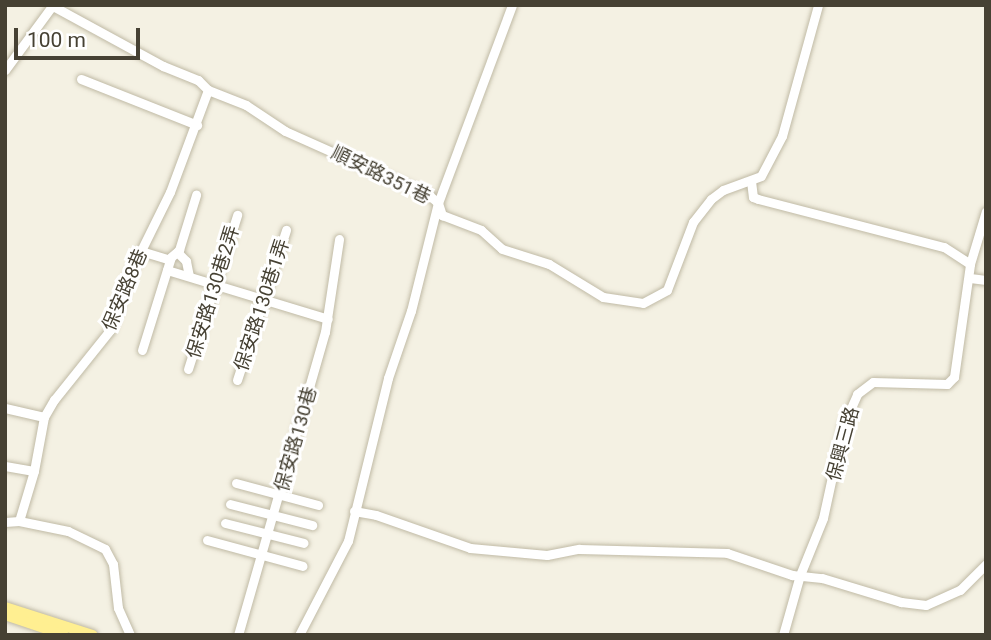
<!DOCTYPE html>
<meta charset="utf-8">
<style>
body{margin:0}
#map{position:relative;width:991px;height:640px;overflow:hidden;background:#f4f1e3;font-family:Roboto,"Noto Sans TC",sans-serif}
div>[style]{position:absolute}
[style*='--x']{left:calc(var(--x)*1px);top:calc(var(--y)*1px);width:calc(var(--w)*1px);rotate:calc(var(--a)*1deg)}
.roads{filter:drop-shadow(0 0 2px #c0baa5) drop-shadow(0 0 2px #c0baa5)}
.minor>*{height:9px;margin:-4.5px;padding:0 4.5px;transform-origin:4.5px;border-radius:4.5px;background:#fff}
.major>*{height:10px;margin:-5px;padding:0 5px;transform-origin:5px;border-radius:5px;background:#ffef91}
span{translate:-50% -50%;white-space:nowrap;text-align:center;line-height:1.15;-webkit-text-stroke:6px #fff;paint-order:stroke}
.street-label{font-size:19px;color:#464133}
.frame{position:absolute;inset:0;border:7px solid #464133;pointer-events:none}
.scale{position:absolute;left:14px;top:28px;width:126px;height:32px;box-sizing:border-box;border:4px solid #464133;border-top:0;padding-left:9px;font-size:21px;line-height:24px;white-space:nowrap;color:#464133;-webkit-text-stroke:5px #fff;paint-order:stroke}
</style>
<div id="map">
<div class="roads">
<div class="minor">
<div style="--x:51;--y:5;--w:128;--a:28.6"></div>
<div style="--x:163;--y:66;--w:38;--a:22"></div>
<div style="--x:198;--y:80;--w:14;--a:45"></div>
<div style="--x:208;--y:90;--w:41;--a:21.5"></div>
<div style="--x:246;--y:105;--w:47;--a:33.7"></div>
<div style="--x:285;--y:131;--w:158;--a:24"></div>
<div style="--x:429;--y:195;--w:12;--a:42"></div>
<div style="--x:438;--y:203;--w:13;--a:72"></div>
<div style="--x:442;--y:215;--w:42;--a:21"></div>
<div style="--x:481;--y:230;--w:28;--a:42"></div>
<div style="--x:502;--y:249;--w:49;--a:17.7"></div>
<div style="--x:549;--y:264;--w:63;--a:31.4"></div>
<div style="--x:603;--y:297;--w:40;--a:8.5"></div>
<div style="--x:643;--y:303;--w:27;--a:-28"></div>
<div style="--x:667;--y:290;--w:73;--a:-69.1"></div>
<div style="--x:693;--y:222;--w:29;--a:-52"></div>
<div style="--x:711;--y:199;--w:15;--a:-37"></div>
<div style="--x:723;--y:190;--w:40;--a:-20.2"></div>
<div style="--x:761;--y:176;--w:45;--a:-62.3"></div>
<div style="--x:782;--y:136;--w:136;--a:-74.6"></div>
<div style="--x:5;--y:70;--w:79;--a:-53.7"></div>
<div style="--x:81;--y:79;--w:125;--a:21.6"></div>
<div style="--x:751;--y:181;--w:16;--a:83"></div>
<div style="--x:753;--y:197;--w:5;--a:22"></div>
<div style="--x:758;--y:199;--w:192;--a:14.5"></div>
<div style="--x:944;--y:247;--w:31;--a:33"></div>
<div style="--x:141;--y:251;--w:30;--a:17"></div>
<div style="--x:177;--y:252;--w:13;--a:45"></div>
<div style="--x:186;--y:261;--w:15;--a:79"></div>
<div style="--x:167;--y:270;--w:168;--a:16.9"></div>
<div style="--x:970;--y:278;--w:16;--a:7"></div>
<div style="--x:142;--y:350;--w:97;--a:-72.7"></div>
<div style="--x:171;--y:257;--w:11;--a:-41"></div>
<div style="--x:179;--y:250;--w:58;--a:-72.8"></div>
<div style="--x:188;--y:369;--w:162;--a:-72.3"></div>
<div style="--x:237;--y:380;--w:158;--a:-71.9"></div>
<div style="--x:5;--y:408;--w:40;--a:13"></div>
<div style="--x:5;--y:466;--w:29;--a:10"></div>
<div style="--x:236;--y:483;--w:85;--a:15"></div>
<div style="--x:230;--y:504;--w:85;--a:14.4"></div>
<div style="--x:354;--y:511;--w:22;--a:10"></div>
<div style="--x:376;--y:515;--w:100;--a:19.3"></div>
<div style="--x:470;--y:548;--w:77;--a:5.2"></div>
<div style="--x:547;--y:555;--w:33;--a:-11"></div>
<div style="--x:579;--y:549;--w:148;--a:1.5"></div>
<div style="--x:727;--y:553;--w:69;--a:18.7"></div>
<div style="--x:792;--y:575;--w:30;--a:6"></div>
<div style="--x:822;--y:578;--w:83;--a:16.9"></div>
<div style="--x:901;--y:602;--w:25;--a:7"></div>
<div style="--x:926;--y:605;--w:37;--a:-24"></div>
<div style="--x:960;--y:590;--w:37;--a:-45"></div>
<div style="--x:19;--y:521;--w:52;--a:-73.3"></div>
<div style="--x:34;--y:471;--w:55;--a:-79.5"></div>
<div style="--x:44;--y:417;--w:20;--a:-60"></div>
<div style="--x:54;--y:400;--w:90;--a:-51.3"></div>
<div style="--x:110;--y:330;--w:52;--a:-71.9"></div>
<div style="--x:126;--y:281;--w:99;--a:-63.7"></div>
<div style="--x:170;--y:192;--w:109;--a:-69.6"></div>
<div style="--x:5;--y:522;--w:14;--a:-4"></div>
<div style="--x:19;--y:521;--w:50;--a:11.5"></div>
<div style="--x:68;--y:531;--w:41;--a:25.9"></div>
<div style="--x:105;--y:549;--w:17;--a:62"></div>
<div style="--x:113;--y:564;--w:44;--a:83.5"></div>
<div style="--x:118;--y:608;--w:30;--a:66"></div>
<div style="--x:225;--y:523;--w:81;--a:14.2"></div>
<div style="--x:207;--y:540;--w:99;--a:15.2"></div>
<div style="--x:238;--y:635;--w:315;--a:-74"></div>
<div style="--x:325;--y:332;--w:94;--a:-81.4"></div>
<div style="--x:299;--y:635;--w:106;--a:-62.5"></div>
<div style="--x:348;--y:541;--w:168;--a:-76.2"></div>
<div style="--x:388;--y:378;--w:71;--a:-71.1"></div>
<div style="--x:411;--y:311;--w:111;--a:-76"></div>
<div style="--x:438;--y:203;--w:211;--a:-69.5"></div>
<div style="--x:783;--y:635;--w:62;--a:-74.2"></div>
<div style="--x:800;--y:575;--w:61;--a:-68"></div>
<div style="--x:823;--y:518;--w:94;--a:-77.7"></div>
<div style="--x:843;--y:426;--w:35;--a:-66"></div>
<div style="--x:857;--y:394;--w:20;--a:-37"></div>
<div style="--x:873;--y:382;--w:74;--a:1.5"></div>
<div style="--x:947;--y:384;--w:10;--a:-45"></div>
<div style="--x:954;--y:377;--w:114;--a:-81.9"></div>
<div style="--x:970;--y:264;--w:55;--a:-73.2"></div>
</div>
<div class="major">
<div style="--x:5;--y:607;--w:92;--a:17.7"></div>
<div style="--x:5;--y:615;--w:62;--a:18.7"></div>
</div>
</div>
<div class="street-label">
<span style="left:381px;top:175px;rotate:26deg">順安路351巷</span>
<span style="left:125px;top:290px;rotate:-67deg">保安路8巷</span>
<span style="left:213px;top:292px;rotate:-73deg">保安路130巷2弄</span>
<span style="left:262px;top:305px;rotate:-72deg">保安路130巷1弄</span>
<span style="left:296px;top:439px;rotate:-74deg">保安路130巷</span>
<span style="left:843px;top:444px;rotate:-75deg">保興三路</span>
</div>
<div class="frame"></div>
<div class="scale">100 m</div>
</div>
